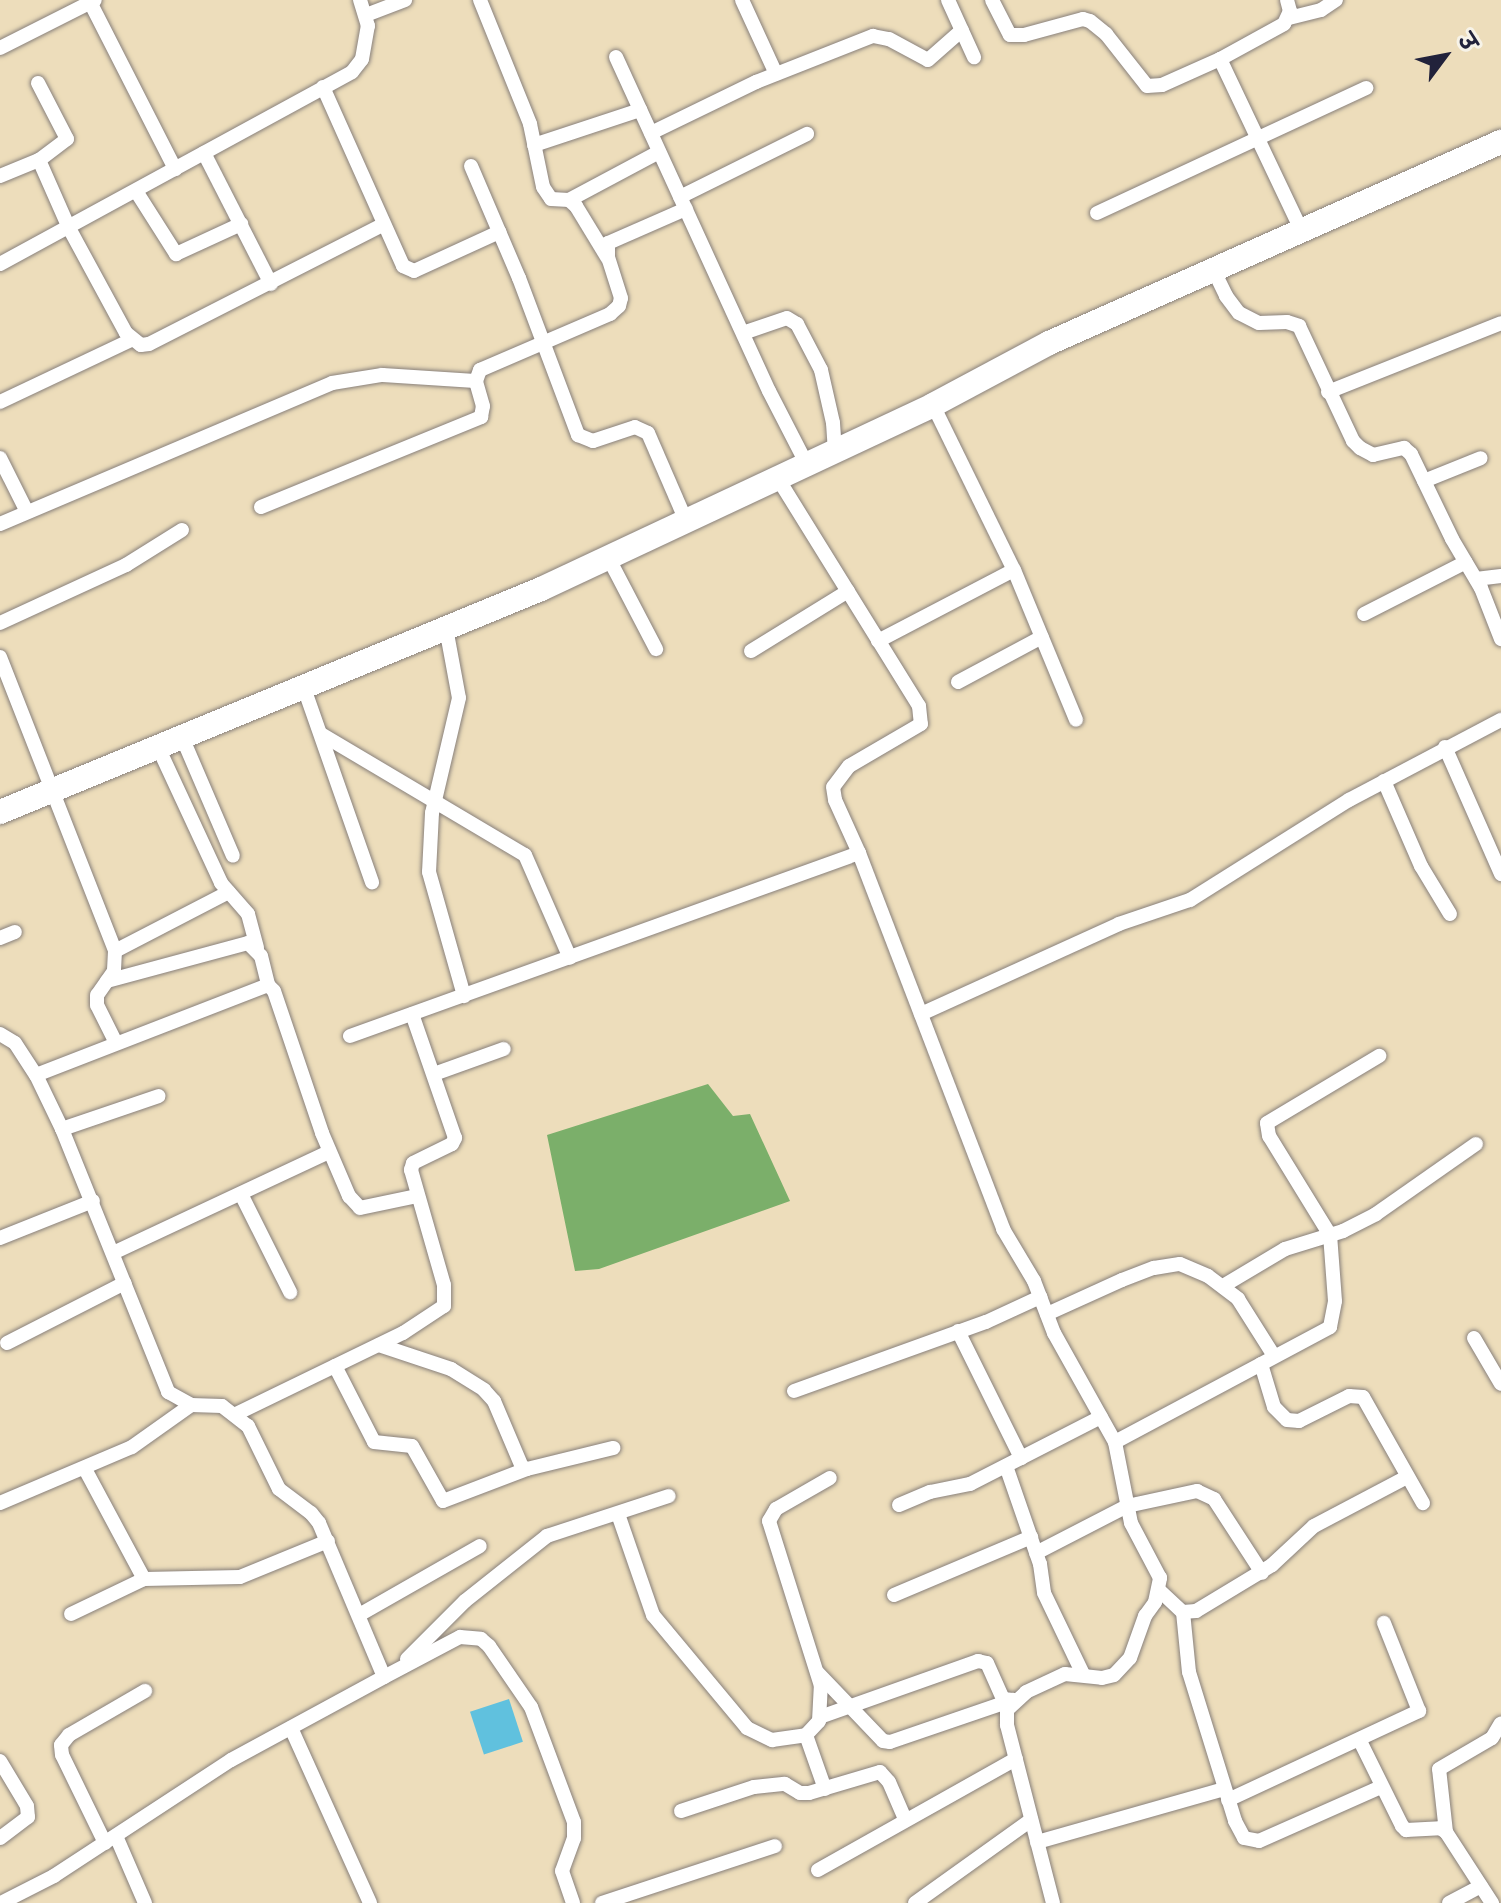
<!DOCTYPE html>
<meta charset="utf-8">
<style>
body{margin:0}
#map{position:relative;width:1501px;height:1903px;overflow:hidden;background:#edddbb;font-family:"Indie Flower","Playpen Sans Deva",sans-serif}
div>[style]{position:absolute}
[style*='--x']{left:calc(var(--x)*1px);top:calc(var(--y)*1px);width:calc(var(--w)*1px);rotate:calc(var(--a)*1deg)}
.forest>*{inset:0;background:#7baf6a}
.water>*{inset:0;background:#60c1de;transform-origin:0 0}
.roads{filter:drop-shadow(0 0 2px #88807b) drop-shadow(0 0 2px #88807b)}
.street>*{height:14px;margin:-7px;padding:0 7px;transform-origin:7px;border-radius:7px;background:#fff}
.primary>*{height:24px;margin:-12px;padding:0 12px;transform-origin:12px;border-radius:12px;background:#fff}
span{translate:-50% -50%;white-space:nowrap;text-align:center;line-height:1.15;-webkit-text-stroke:6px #f7f3e8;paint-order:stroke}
.north{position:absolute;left:1405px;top:16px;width:80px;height:80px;-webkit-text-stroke:6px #f7f3e8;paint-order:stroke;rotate:58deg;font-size:22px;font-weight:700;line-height:32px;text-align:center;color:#22223b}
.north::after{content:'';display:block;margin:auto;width:28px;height:36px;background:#22223b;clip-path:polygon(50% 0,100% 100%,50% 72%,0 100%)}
</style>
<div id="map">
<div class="forest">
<div style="clip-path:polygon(708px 1084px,733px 1116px,750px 1114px,790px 1201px,599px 1269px,575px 1271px,547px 1135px)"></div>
</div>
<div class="water">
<div style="left:509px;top:1699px;width:45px;height:41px;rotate:72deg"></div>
</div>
<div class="roads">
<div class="street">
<div style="--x:89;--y:0;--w:190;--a:63"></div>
<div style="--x:480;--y:0;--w:134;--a:68"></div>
<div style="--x:530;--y:124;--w:64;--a:78.3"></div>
<div style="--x:543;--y:187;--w:14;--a:56"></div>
<div style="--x:551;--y:199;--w:18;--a:3"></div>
<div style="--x:569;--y:200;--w:9;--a:41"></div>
<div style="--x:576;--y:206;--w:60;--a:58.7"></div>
<div style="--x:742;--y:0;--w:81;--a:65.3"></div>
<div style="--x:948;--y:0;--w:63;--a:65.5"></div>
<div style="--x:992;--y:0;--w:39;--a:63"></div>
<div style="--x:1010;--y:35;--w:14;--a:0"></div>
<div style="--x:1024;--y:35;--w:61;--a:-15.2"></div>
<div style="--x:1083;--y:19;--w:7;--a:16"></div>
<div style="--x:1090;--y:21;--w:21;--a:39"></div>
<div style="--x:1106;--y:34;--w:66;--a:51.7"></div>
<div style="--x:1147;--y:86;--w:15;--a:-4"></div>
<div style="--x:1162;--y:85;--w:64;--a:-24.1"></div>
<div style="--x:1287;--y:0;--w:11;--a:75"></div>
<div style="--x:1290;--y:11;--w:14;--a:115"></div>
<div style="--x:1284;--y:24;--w:73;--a:151.3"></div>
<div style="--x:1220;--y:59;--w:191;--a:64.6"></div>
<div style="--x:366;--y:15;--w:42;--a:-21"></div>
<div style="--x:1289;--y:18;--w:33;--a:-14"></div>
<div style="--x:1321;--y:10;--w:18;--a:-34"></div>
<div style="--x:0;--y:48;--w:106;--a:-26.8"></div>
<div style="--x:616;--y:57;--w:367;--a:65.4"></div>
<div style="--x:769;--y:391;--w:83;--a:62.8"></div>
<div style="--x:38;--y:83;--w:63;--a:62.6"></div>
<div style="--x:67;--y:139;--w:35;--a:143"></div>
<div style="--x:323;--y:87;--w:196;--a:65.9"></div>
<div style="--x:403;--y:266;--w:12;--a:24"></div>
<div style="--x:414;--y:271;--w:94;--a:-24.6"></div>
<div style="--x:651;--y:133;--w:117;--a:-25.9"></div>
<div style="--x:756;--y:82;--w:126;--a:-21.5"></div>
<div style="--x:873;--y:36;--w:16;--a:11"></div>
<div style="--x:889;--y:39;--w:44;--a:28.3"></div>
<div style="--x:928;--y:60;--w:45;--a:-41.4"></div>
<div style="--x:534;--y:145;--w:112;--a:-18.3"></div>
<div style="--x:204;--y:153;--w:147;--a:62.9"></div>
<div style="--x:471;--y:166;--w:122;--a:66.8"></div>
<div style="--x:519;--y:278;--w:168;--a:69.4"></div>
<div style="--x:578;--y:435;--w:16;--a:22"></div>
<div style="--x:593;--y:441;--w:44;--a:-18.4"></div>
<div style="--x:635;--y:427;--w:14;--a:25"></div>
<div style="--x:648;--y:433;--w:96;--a:66.6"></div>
<div style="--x:0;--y:176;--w:42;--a:-22.3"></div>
<div style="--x:39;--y:160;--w:74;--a:66.2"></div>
<div style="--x:69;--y:228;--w:119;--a:61.5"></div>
<div style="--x:126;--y:333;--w:19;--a:39"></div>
<div style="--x:141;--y:345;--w:8;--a:-7"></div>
<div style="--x:149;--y:344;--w:263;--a:-27"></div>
<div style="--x:136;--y:191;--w:75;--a:57.6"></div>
<div style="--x:176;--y:254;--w:72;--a:-24.8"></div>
<div style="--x:680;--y:197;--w:142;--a:-26.4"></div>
<div style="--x:569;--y:200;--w:102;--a:-28.1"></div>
<div style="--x:1097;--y:213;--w:297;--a:-24.9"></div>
<div style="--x:0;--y:264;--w:401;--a:-28.6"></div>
<div style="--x:352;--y:72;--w:16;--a:-52"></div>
<div style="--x:362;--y:59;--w:34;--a:-80"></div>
<div style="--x:368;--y:26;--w:27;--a:-107"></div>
<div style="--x:1214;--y:271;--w:28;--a:64"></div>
<div style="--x:1226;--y:296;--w:21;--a:53"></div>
<div style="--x:1239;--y:313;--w:22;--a:27"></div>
<div style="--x:1259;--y:323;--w:28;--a:-2"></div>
<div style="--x:1287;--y:322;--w:13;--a:18"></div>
<div style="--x:1299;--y:326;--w:127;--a:64.8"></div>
<div style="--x:1353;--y:441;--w:10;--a:45"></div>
<div style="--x:1360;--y:448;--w:15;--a:28"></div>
<div style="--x:1373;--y:455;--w:32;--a:-13"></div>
<div style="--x:1404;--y:448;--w:9;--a:41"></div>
<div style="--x:1411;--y:454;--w:94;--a:64.2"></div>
<div style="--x:1452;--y:539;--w:57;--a:59.4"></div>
<div style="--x:1481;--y:588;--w:55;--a:68.6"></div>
<div style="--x:743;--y:333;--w:46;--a:-18.8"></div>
<div style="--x:787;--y:318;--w:12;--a:31"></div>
<div style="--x:797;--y:324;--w:52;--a:62.4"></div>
<div style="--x:821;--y:370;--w:54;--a:77.2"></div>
<div style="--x:833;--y:423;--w:28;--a:86"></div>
<div style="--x:1328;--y:392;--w:186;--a:-21.7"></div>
<div style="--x:0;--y:402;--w:145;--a:-25.3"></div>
<div style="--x:933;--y:405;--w:184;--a:63.9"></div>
<div style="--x:1014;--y:570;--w:162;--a:67.5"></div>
<div style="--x:0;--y:458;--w:60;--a:63.4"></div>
<div style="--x:777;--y:477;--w:269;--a:58.2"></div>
<div style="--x:919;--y:706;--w:18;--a:84"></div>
<div style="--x:921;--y:724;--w:83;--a:149.7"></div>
<div style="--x:849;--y:766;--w:26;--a:127"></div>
<div style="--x:833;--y:787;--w:13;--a:81"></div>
<div style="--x:835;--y:800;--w:58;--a:65.6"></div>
<div style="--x:859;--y:853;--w:403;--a:69"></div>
<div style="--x:1003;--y:1229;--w:61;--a:59.2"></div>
<div style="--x:1034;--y:1281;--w:56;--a:69"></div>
<div style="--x:1054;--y:1333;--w:125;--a:60.8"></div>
<div style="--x:1424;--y:481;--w:61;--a:-22"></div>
<div style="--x:261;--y:507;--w:238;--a:-22.2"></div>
<div style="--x:481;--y:417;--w:11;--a:-80"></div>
<div style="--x:483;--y:406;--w:26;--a:-106"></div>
<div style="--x:476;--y:381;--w:12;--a:-70"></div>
<div style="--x:480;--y:370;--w:142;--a:-23.3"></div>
<div style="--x:610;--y:314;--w:12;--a:-42"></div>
<div style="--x:619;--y:306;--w:8;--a:-76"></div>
<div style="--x:621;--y:298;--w:43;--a:-107.6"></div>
<div style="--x:608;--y:257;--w:14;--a:-90"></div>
<div style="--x:608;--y:243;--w:85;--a:-23.6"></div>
<div style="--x:0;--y:524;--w:361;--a:-23"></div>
<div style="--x:332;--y:383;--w:51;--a:-9.1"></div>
<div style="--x:382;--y:375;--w:94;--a:3.7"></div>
<div style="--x:608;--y:557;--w:104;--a:62.4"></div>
<div style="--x:1476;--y:579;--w:25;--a:-7"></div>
<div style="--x:1364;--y:614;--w:114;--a:-27"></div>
<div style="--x:0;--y:623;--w:139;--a:-24.7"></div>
<div style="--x:126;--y:565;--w:66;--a:-32"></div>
<div style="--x:446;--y:628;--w:71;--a:79.5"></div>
<div style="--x:459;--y:698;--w:118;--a:103.2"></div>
<div style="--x:432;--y:813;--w:59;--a:92.9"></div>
<div style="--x:429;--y:872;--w:129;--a:74.2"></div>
<div style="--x:878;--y:641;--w:153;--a:-27.6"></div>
<div style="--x:751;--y:651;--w:114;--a:-31.7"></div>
<div style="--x:0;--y:657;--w:316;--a:68.6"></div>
<div style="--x:115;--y:951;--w:20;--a:93"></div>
<div style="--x:114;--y:971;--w:29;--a:125"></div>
<div style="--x:97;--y:995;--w:10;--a:90"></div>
<div style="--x:97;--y:1005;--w:42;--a:63.4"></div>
<div style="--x:958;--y:682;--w:95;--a:-28.2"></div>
<div style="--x:304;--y:688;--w:206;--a:70.7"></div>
<div style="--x:321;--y:734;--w:237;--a:30.7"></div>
<div style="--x:525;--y:855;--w:112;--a:66.4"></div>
<div style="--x:182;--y:737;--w:129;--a:66.8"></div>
<div style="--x:158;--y:747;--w:150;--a:65.1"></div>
<div style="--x:221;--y:883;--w:41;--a:48.9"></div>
<div style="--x:248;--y:914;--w:35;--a:75"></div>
<div style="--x:1445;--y:747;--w:139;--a:66.2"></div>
<div style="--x:1384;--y:781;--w:93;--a:66.5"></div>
<div style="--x:1421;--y:866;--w:56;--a:58.9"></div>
<div style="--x:0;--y:938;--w:16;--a:-22"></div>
<div style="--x:115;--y:951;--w:128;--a:-27.4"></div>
<div style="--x:107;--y:981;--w:146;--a:-15.1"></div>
<div style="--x:248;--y:943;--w:18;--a:45"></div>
<div style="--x:261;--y:956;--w:30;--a:76"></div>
<div style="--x:921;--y:1014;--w:217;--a:-24.4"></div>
<div style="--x:1119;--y:924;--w:75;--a:-18.7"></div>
<div style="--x:1190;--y:900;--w:188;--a:-32.2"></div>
<div style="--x:1349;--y:800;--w:172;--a:-27.8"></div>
<div style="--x:0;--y:1034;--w:17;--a:31"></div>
<div style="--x:15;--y:1043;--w:38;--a:57"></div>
<div style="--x:36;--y:1075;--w:60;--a:64.3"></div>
<div style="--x:62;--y:1129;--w:284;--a:68"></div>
<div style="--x:168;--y:1392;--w:26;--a:29"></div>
<div style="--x:191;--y:1405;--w:31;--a:2"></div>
<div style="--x:222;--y:1406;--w:33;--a:38"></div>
<div style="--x:248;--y:1426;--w:70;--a:63.8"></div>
<div style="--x:279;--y:1489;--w:40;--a:37"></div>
<div style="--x:311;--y:1513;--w:13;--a:51"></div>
<div style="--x:319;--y:1523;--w:167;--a:67.1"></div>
<div style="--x:384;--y:1677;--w:174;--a:151.5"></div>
<div style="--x:231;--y:1760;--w:212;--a:146.8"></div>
<div style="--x:54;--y:1876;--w:59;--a:153"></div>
<div style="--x:350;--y:1036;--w:541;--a:-19.77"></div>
<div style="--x:434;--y:1074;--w:74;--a:-19.7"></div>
<div style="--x:36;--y:1075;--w:249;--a:-21.2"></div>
<div style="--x:268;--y:985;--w:8;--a:45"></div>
<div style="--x:274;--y:991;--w:150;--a:71.3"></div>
<div style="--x:322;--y:1133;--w:69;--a:66.8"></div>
<div style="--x:349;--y:1196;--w:16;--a:47"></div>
<div style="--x:360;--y:1208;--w:58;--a:-11.9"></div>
<div style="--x:62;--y:1129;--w:102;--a:-18.8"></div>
<div style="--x:241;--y:1194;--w:110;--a:63.4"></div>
<div style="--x:0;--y:1238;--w:100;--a:-21.7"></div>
<div style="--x:113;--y:1253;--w:238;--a:-25.1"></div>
<div style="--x:1223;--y:1286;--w:72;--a:-30.8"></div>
<div style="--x:1285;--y:1249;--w:61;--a:-17.2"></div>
<div style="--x:1343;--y:1231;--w:37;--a:-27"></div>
<div style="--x:1376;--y:1214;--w:122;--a:-35"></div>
<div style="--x:1047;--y:1314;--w:82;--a:-24.4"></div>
<div style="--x:1122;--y:1280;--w:34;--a:-21"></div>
<div style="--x:1154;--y:1268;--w:26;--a:-9"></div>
<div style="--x:1180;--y:1264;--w:30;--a:23"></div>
<div style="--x:1208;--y:1276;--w:38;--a:37"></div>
<div style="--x:1238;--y:1299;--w:67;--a:57.7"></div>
<div style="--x:958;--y:1331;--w:142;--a:63.6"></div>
<div style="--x:1474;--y:1338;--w:53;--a:59.6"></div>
<div style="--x:7;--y:1343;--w:132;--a:-27"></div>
<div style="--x:379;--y:1345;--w:76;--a:18.4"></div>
<div style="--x:451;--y:1369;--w:39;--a:32"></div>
<div style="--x:484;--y:1390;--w:15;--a:48"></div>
<div style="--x:494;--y:1401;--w:72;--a:67"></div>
<div style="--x:522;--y:1467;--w:5;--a:22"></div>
<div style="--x:527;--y:1469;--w:89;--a:-13.7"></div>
<div style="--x:1261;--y:1364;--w:45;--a:73.2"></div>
<div style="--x:1274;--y:1407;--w:18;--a:45"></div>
<div style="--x:1287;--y:1420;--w:12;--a:5"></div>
<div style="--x:1299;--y:1421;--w:56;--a:-26.6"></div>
<div style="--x:1349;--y:1396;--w:14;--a:4"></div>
<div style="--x:1363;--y:1397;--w:122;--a:60.5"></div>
<div style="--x:335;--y:1366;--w:85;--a:62.8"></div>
<div style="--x:374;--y:1442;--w:38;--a:6"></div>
<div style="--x:412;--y:1446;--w:63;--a:60.6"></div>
<div style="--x:443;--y:1501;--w:90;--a:-20.9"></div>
<div style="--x:794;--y:1391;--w:204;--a:-19.8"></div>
<div style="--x:986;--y:1322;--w:60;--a:-24.8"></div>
<div style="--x:236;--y:1414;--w:186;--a:-25.9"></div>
<div style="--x:403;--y:1333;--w:49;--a:-33.4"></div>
<div style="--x:444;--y:1306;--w:21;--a:-90"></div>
<div style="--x:444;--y:1285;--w:120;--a:-106"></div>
<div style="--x:411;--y:1170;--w:7;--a:-74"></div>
<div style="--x:413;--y:1163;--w:43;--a:-26"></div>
<div style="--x:452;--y:1144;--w:7;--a:-63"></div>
<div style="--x:455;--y:1138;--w:131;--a:-109.1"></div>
<div style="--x:1006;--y:1466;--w:104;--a:70.9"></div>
<div style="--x:1040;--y:1564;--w:29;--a:82"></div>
<div style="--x:1044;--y:1593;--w:90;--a:64.3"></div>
<div style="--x:85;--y:1469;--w:125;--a:61.8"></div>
<div style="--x:0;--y:1503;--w:143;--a:-23"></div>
<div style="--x:132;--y:1447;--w:72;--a:-35.4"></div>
<div style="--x:899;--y:1505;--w:34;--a:-23"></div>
<div style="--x:930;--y:1492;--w:41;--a:-11.3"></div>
<div style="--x:970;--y:1484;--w:147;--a:-27.1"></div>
<div style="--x:618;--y:1514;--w:107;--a:70.9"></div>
<div style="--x:653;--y:1615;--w:147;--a:50.2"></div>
<div style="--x:747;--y:1728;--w:28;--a:26"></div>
<div style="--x:772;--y:1740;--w:34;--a:-8"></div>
<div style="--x:1036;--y:1553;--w:102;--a:-27.3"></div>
<div style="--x:1127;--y:1506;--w:72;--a:-12.1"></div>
<div style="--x:1197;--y:1491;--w:19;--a:25"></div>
<div style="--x:1214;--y:1499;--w:88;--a:57"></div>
<div style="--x:1159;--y:1590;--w:33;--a:43"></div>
<div style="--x:1183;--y:1612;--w:13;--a:-4"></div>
<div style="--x:1196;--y:1611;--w:89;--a:-31.2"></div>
<div style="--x:1272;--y:1565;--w:57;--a:-42.9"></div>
<div style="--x:1314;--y:1526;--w:105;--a:-27.8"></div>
<div style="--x:894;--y:1595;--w:149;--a:-22.9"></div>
<div style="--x:1183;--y:1612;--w:60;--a:84.3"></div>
<div style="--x:1189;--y:1672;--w:156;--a:72.8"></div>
<div style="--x:1235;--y:1821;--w:19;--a:62"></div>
<div style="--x:1244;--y:1838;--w:15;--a:11"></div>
<div style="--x:1259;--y:1841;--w:133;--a:-23.9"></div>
<div style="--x:71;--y:1614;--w:81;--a:-25.6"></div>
<div style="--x:144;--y:1579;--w:96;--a:-1.2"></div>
<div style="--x:240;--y:1577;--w:95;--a:-22.2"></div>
<div style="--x:359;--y:1615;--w:139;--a:-29.7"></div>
<div style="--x:407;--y:1659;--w:82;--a:-45"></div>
<div style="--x:465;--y:1601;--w:105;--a:-38.4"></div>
<div style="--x:547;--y:1536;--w:128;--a:-18.2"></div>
<div style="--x:818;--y:1673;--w:94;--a:46.3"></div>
<div style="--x:883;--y:1741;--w:7;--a:8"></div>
<div style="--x:890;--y:1742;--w:130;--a:-18.9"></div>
<div style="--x:384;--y:1677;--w:86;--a:-27.8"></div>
<div style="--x:460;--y:1637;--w:21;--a:5"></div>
<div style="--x:481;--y:1639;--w:11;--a:41"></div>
<div style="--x:489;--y:1646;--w:74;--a:55.5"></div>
<div style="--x:531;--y:1707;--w:123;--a:69.5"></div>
<div style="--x:574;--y:1822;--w:16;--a:90"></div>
<div style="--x:574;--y:1838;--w:35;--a:110"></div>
<div style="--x:562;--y:1871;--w:34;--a:71"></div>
<div style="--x:820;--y:1717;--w:168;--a:-19.5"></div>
<div style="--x:978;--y:1661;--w:9;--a:13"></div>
<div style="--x:987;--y:1663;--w:39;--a:66"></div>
<div style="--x:1003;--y:1699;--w:10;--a:6"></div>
<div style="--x:291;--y:1728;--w:192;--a:65.7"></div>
<div style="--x:1360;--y:1741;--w:95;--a:63.7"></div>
<div style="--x:1402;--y:1826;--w:6;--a:45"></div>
<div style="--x:1406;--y:1830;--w:34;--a:-3"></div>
<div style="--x:1440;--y:1828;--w:7;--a:34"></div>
<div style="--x:1446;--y:1832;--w:85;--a:57.1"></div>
<div style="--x:0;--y:1761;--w:52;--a:59"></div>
<div style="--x:27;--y:1806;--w:11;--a:85"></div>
<div style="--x:28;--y:1817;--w:35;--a:143"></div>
<div style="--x:825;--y:1789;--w:57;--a:-109.4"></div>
<div style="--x:806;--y:1735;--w:19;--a:-47"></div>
<div style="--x:819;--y:1721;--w:35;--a:-87"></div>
<div style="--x:821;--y:1686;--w:173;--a:-107.5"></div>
<div style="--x:769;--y:1521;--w:14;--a:-60"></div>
<div style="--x:776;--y:1509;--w:62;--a:-29.9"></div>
<div style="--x:1228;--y:1800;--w:211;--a:-25"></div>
<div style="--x:1419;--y:1711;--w:95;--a:-111.7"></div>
<div style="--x:681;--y:1811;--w:77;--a:-18.2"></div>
<div style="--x:754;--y:1787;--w:31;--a:-6"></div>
<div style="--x:785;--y:1784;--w:17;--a:31"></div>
<div style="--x:800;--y:1793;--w:9;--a:0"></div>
<div style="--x:809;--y:1793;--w:74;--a:-16.5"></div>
<div style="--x:880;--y:1772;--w:13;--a:48"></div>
<div style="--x:889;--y:1782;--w:40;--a:66.6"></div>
<div style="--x:1446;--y:1832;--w:63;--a:-96.3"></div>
<div style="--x:1439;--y:1769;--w:61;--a:-30.3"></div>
<div style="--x:1492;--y:1738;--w:17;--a:-59"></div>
<div style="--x:116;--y:1836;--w:73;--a:66.6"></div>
<div style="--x:1037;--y:1842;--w:194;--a:-15.8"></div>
<div style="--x:105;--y:1843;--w:98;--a:-116"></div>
<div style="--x:62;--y:1755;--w:10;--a:-96"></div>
<div style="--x:61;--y:1745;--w:13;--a:-51"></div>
<div style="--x:69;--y:1735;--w:88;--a:-30.1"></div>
<div style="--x:818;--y:1870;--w:227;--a:-29.3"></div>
<div style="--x:602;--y:1903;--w:182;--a:-18.2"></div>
<div style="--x:915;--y:1903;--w:143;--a:-35.6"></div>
<div style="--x:1053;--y:1903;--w:184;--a:-104.5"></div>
<div style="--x:1007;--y:1725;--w:15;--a:-90"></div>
<div style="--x:1007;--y:1710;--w:26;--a:-43"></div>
<div style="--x:1026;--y:1692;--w:43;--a:-24.8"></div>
<div style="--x:1065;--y:1674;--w:37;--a:6"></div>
<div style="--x:1102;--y:1678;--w:12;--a:-14"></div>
<div style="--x:1114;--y:1675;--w:23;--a:-47"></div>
<div style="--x:1130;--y:1658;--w:45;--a:-70.3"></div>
<div style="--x:1145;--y:1616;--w:17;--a:-54"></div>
<div style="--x:1155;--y:1602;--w:25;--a:-78"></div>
<div style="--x:1160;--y:1578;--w:62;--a:-117.8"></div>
<div style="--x:1131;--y:1523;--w:83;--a:-101.2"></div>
<div style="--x:1115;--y:1442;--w:244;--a:-28.1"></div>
<div style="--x:1330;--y:1327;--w:26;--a:-79"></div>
<div style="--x:1335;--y:1301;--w:66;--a:-94.3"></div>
<div style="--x:1330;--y:1235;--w:116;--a:-121.6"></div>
<div style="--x:1269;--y:1136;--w:13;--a:-99"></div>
<div style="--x:1267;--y:1123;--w:131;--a:-30.9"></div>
<div style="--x:1449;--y:1903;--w:36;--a:-28"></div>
</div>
<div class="primary">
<div style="--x:0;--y:812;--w:585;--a:-22.4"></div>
<div style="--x:541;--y:589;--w:433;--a:-25.1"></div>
<div style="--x:933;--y:405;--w:132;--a:-28.1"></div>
<div style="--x:1049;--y:343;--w:495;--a:-24"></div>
</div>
</div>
<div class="north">उ</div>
</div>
